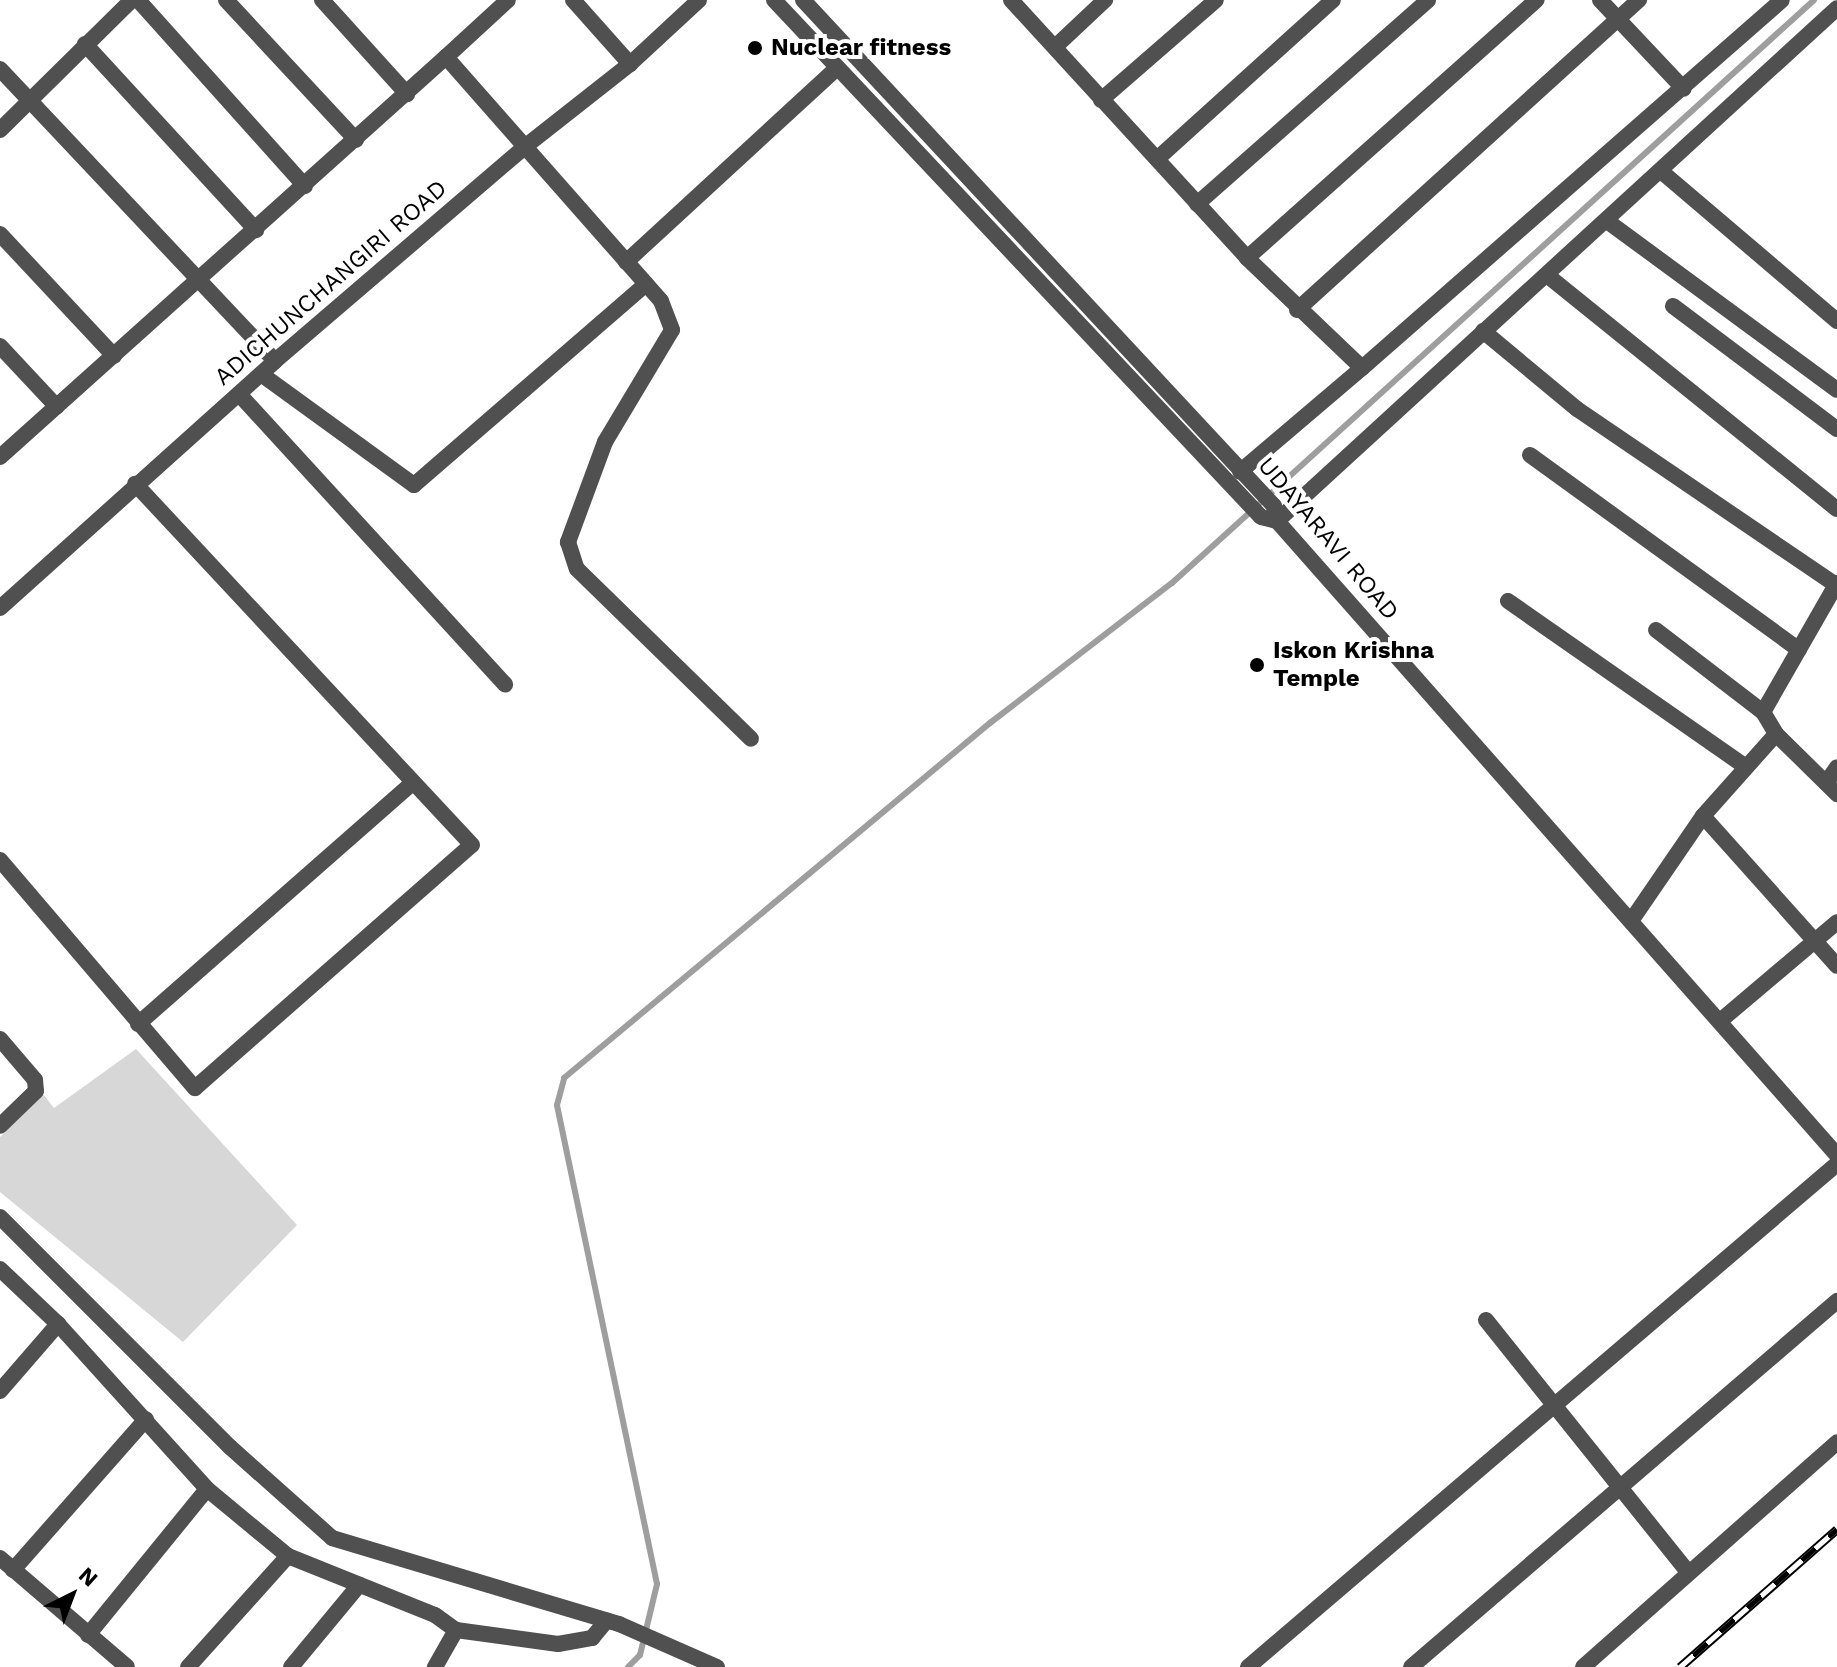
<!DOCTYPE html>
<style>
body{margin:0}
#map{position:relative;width:1837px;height:1667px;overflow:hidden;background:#fff;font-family:"Work Sans",sans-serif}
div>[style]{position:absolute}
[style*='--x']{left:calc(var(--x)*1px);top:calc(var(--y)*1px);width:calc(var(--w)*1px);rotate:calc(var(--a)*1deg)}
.green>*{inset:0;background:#d7d7d7}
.stream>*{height:6px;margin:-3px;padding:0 3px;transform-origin:3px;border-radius:3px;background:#9e9e9e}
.minor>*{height:16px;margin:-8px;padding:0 8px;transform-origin:8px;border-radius:8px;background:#505050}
.tertiary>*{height:16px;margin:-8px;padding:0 8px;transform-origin:8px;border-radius:8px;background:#505050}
.rail>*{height:9px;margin-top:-4.5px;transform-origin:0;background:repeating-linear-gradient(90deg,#fff 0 18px,#000 0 36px);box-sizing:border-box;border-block:2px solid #000}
.dots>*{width:22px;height:22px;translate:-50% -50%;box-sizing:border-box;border:4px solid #fff;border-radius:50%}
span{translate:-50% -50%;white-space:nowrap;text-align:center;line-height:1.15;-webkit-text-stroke:8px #fff;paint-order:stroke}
.poi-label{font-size:24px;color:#000;font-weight:700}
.left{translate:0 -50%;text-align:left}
.street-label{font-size:24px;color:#000}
.north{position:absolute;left:32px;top:1555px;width:80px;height:80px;-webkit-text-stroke:6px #fff;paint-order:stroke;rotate:42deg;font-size:22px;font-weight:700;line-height:32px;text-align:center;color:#000}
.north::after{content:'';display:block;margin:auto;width:28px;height:36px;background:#000;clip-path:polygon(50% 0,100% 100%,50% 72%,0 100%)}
</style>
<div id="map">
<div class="green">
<div style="clip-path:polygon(136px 1049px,297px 1225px,183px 1342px,0 1192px,0 1137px,43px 1094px,54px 1108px)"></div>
</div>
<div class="stream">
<div style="--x:628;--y:1667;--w:17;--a:-45"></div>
<div style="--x:640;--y:1655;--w:73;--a:-76.5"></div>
<div style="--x:657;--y:1584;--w:489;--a:-101.8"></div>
<div style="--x:557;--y:1105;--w:28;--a:-75"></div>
<div style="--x:564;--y:1078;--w:555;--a:-39.81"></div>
<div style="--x:990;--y:723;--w:230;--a:-37.6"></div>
<div style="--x:1172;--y:583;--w:867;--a:-42.24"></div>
</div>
<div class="minor">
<div style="--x:138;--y:0;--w:250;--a:48.1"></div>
<div style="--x:226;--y:0;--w:191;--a:47.1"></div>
<div style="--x:322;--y:0;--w:127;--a:47.9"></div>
<div style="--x:573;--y:0;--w:86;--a:48.3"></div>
<div style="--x:1011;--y:0;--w:350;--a:47.5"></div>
<div style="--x:1247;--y:258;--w:159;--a:43.7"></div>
<div style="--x:1362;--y:368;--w:160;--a:139.6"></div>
<div style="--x:1600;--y:0;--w:122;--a:46.7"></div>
<div style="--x:85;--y:44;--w:253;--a:47.4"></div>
<div style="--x:1055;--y:47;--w:69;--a:-43.2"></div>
<div style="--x:446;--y:57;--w:84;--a:-42.6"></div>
<div style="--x:0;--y:69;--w:401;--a:46.7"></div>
<div style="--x:1101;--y:100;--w:152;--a:-41"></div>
<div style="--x:0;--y:130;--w:185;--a:-44.6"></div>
<div style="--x:1157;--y:159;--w:237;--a:-42.1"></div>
<div style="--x:1662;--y:172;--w:230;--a:40.4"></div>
<div style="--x:1197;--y:204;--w:308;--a:-41.4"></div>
<div style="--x:1607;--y:221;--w:285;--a:36.3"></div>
<div style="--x:0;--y:234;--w:167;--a:46.9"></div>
<div style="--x:1247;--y:258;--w:388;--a:-41.7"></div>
<div style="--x:626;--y:262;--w:287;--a:-42.6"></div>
<div style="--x:1548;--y:276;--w:371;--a:38.9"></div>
<div style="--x:1673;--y:306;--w:205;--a:36.9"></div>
<div style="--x:1297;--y:310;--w:462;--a:-42.2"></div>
<div style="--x:1483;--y:331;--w:122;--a:39.7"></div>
<div style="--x:1577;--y:409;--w:313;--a:34.2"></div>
<div style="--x:0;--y:346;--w:83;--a:46.9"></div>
<div style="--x:1362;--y:368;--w:558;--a:-41.22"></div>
<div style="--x:261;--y:374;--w:189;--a:36"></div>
<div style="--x:414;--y:485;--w:307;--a:-40.9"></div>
<div style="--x:239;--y:394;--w:394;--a:47.5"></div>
<div style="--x:1530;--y:455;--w:332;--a:35.9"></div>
<div style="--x:0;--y:457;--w:599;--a:-41.89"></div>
<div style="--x:446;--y:57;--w:325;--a:48.6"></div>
<div style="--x:661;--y:301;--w:31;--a:69"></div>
<div style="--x:672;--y:330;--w:131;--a:120.9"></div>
<div style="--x:605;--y:442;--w:107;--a:110.3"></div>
<div style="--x:568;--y:542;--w:28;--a:72"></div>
<div style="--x:577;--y:569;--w:243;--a:44.3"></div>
<div style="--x:1277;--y:521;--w:759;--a:-42.49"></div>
<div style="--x:1837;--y:583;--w:149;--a:119.8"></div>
<div style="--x:1763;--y:712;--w:26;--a:59"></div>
<div style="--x:1776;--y:734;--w:110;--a:131.7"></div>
<div style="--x:1703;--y:816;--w:201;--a:48.2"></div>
<div style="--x:1508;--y:601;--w:290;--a:34.9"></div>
<div style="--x:1656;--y:630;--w:135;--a:37.5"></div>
<div style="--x:1776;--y:734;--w:86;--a:44.5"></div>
<div style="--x:1826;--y:783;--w:19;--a:-55"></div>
<div style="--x:0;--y:860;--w:300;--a:49.5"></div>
<div style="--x:195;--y:1088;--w:368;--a:-41.3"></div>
<div style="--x:472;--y:845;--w:494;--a:-133"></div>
<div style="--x:1631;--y:921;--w:127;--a:-55.6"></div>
<div style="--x:1720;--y:1021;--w:153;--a:-40.2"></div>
<div style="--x:138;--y:1024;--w:366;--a:-41.3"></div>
<div style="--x:0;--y:1039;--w:54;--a:49.5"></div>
<div style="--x:35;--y:1080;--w:11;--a:85"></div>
<div style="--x:36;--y:1091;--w:50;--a:135.8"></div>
<div style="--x:0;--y:1217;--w:325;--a:45"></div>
<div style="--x:230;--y:1447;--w:137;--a:41.7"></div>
<div style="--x:332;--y:1538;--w:300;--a:16.7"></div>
<div style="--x:619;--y:1624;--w:107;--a:23.7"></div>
<div style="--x:0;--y:1269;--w:80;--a:43.5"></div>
<div style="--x:58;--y:1324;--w:222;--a:47.9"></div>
<div style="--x:207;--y:1489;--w:105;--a:39.6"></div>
<div style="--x:288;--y:1556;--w:158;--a:21.9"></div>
<div style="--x:435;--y:1615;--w:26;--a:36"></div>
<div style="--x:456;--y:1630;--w:43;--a:119.6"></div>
<div style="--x:1486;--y:1320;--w:323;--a:51.3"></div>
<div style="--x:0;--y:1391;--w:89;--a:-49.1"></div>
<div style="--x:0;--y:1558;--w:167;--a:40.6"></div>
<div style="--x:13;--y:1570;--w:201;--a:-48.6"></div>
<div style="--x:456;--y:1630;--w:103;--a:7.8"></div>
<div style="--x:558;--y:1644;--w:35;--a:-10"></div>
<div style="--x:592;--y:1638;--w:23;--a:-50"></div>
<div style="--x:88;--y:1635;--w:188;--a:-50.8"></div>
<div style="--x:188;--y:1667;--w:149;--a:-48"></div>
<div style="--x:291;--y:1667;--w:107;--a:-50.3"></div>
<div style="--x:1248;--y:1667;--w:775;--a:-40.5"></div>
<div style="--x:1411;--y:1667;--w:562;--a:-40.67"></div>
</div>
<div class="tertiary">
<div style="--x:774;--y:0;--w:710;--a:46.71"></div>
<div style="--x:1261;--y:517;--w:16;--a:14"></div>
<div style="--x:803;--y:0;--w:691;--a:47.05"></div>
<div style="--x:1274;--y:506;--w:15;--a:79"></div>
<div style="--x:1277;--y:521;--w:846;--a:48.55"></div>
<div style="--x:0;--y:608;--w:370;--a:-41.9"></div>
<div style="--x:275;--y:361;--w:326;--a:-40.6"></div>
<div style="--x:522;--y:149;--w:137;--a:-38.2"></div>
<div style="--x:630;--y:64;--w:94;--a:-42.8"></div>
<div style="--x:1583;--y:1667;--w:339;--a:-41.5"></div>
</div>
<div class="rail">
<div style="--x:1680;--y:1667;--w:209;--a:-41.3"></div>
</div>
<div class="dots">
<div style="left:755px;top:48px;background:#000"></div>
<div style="left:1257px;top:665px;background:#000"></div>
</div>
<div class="poi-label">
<span class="left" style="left:771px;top:48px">Nuclear fitness</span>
<span class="left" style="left:1273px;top:665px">Iskon Krishna<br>Temple</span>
</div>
<div class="street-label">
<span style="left:331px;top:283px;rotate:-41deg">ADICHUNCHANGIRI ROAD</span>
<span style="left:1328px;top:539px;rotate:50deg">UDAYARAVI ROAD</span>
</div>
<div class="north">N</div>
</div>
